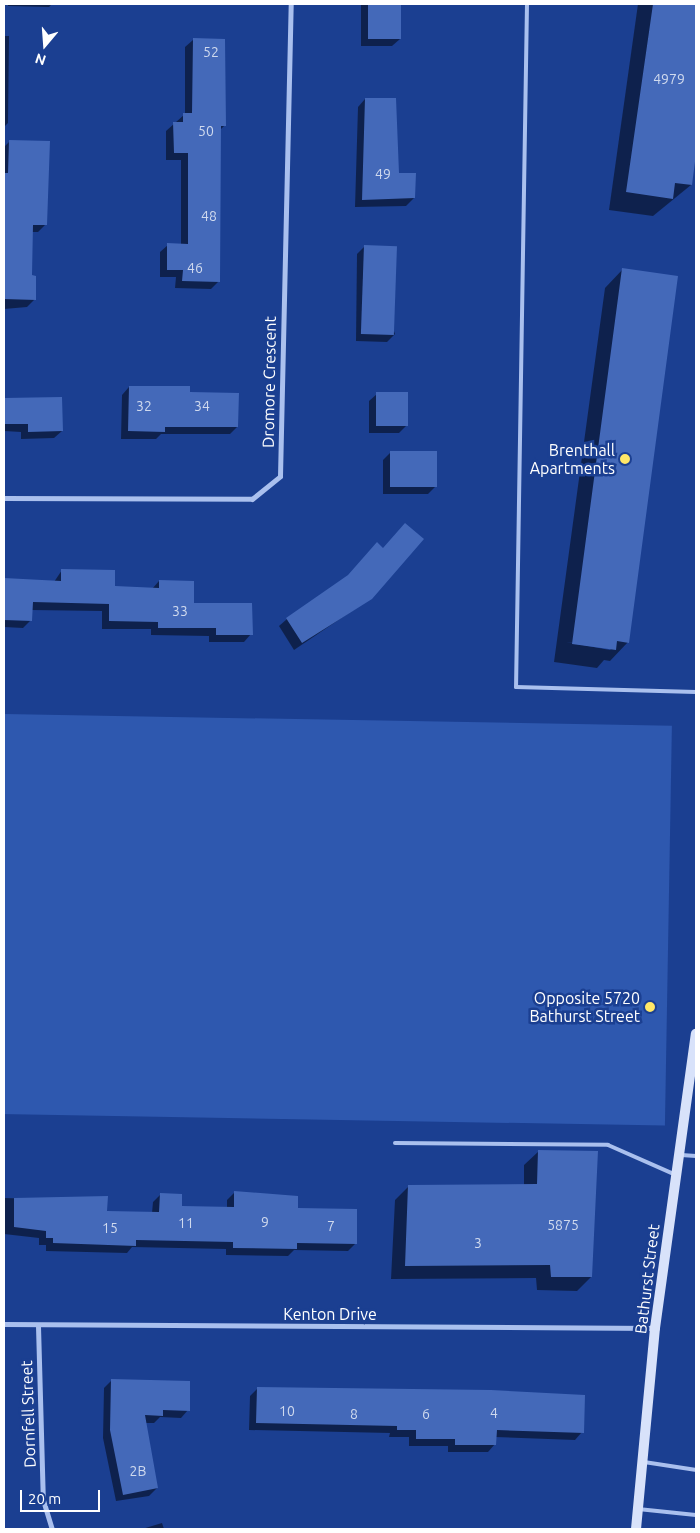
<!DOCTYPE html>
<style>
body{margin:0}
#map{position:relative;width:700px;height:1533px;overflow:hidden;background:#1b3f91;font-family:Ubuntu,sans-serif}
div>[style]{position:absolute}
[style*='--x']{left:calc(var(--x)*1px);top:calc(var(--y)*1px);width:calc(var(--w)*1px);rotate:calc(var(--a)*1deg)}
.green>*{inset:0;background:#2e58af;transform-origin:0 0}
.shadow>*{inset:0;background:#0007}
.building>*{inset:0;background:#4469b9;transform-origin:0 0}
.service>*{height:4px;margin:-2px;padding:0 2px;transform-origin:2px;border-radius:2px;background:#aac0ee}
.minor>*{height:5px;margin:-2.5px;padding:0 2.5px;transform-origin:2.5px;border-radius:2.5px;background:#aac0ee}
.secondary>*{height:10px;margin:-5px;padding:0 5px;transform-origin:5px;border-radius:5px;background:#d8e2fa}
.dots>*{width:14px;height:14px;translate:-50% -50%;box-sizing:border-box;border:2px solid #1b3f91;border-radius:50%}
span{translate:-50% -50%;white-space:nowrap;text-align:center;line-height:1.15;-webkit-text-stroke:5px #1b3f91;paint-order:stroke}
.number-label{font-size:14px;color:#d0daee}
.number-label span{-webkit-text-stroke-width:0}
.street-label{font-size:16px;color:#fff}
.poi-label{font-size:16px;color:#fff}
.right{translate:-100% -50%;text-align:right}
.frame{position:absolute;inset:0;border:5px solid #fff;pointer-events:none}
.north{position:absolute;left:20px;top:20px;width:50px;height:50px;-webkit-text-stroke:4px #1b3f91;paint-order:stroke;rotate:198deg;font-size:14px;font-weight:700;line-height:20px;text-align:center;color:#fff}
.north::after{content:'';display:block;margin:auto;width:18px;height:22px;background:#fff;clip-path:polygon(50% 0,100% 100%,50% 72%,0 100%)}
.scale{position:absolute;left:20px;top:1490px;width:80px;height:22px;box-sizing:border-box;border:2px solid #fff;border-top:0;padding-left:6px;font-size:15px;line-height:18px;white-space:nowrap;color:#fff;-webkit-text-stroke:4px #1b3f91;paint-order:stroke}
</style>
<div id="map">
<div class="green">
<div style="left:4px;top:714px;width:668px;height:400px;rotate:1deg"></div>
</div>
<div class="shadow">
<div style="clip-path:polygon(8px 4px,52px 4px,49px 7px,8px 6px)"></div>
<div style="clip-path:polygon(361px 4px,401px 4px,400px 39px,392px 46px,361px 46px)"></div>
<div style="clip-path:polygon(638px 4px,696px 4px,696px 145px,691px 185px,653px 216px,609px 210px)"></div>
<div style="clip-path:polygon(4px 36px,9px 36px,8px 123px,4px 127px)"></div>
<div style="clip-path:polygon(193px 40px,225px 125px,220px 130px,219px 281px,211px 289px,175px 288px,176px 277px,160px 277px,160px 252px,168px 245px,181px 245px,181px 160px,166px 160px,166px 131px,185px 114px,185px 47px)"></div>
<div style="clip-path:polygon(365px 99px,398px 174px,414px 198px,406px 206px,355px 207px,358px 107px)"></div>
<div style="clip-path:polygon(10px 141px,45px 225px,38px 232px,31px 232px,31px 276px,35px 299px,27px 307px,4px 309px,4px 147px)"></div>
<div style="clip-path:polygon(364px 247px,395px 334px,387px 342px,356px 341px,357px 254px)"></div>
<div style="clip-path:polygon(evenodd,623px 269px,628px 642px,610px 661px,604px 660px,597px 668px,554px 662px,605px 288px,623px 269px,566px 642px,612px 648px,610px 650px,566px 642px)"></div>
<div style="clip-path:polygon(129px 387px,188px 393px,237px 427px,230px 434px,161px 434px,156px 439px,121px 439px,122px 395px)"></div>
<div style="clip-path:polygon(4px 391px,5px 399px,62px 431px,54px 438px,21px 439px,21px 432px,4px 431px)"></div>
<div style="clip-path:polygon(377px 394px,407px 425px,399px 433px,369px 433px,369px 401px)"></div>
<div style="clip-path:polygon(391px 452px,435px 487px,428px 494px,383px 494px,383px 460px)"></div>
<div style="clip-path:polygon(62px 570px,113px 587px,152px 589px,159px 581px,193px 605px,251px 634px,244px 642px,209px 642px,209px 636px,151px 635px,151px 629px,102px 629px,102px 611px,31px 610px,31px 620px,23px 628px,4px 627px,4px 580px,54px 582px)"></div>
<div style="clip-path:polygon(371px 598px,294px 650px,279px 626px,287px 619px)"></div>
<div style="clip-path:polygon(539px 1151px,591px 1277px,577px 1291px,537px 1290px,536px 1278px,391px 1279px,395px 1200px,409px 1186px,524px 1186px,524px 1165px)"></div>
<div style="clip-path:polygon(235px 1192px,297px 1209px,356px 1243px,348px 1251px,294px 1250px,288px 1256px,226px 1255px,226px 1249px,132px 1247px,127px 1253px,46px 1251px,46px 1245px,39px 1245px,39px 1238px,4px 1234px,4px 1198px,84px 1200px,106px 1212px,152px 1213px,153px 1202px,160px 1195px,181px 1207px,227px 1208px,227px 1200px)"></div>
<div style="clip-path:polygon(112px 1380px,188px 1410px,181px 1418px,160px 1417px,154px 1423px,145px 1423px,157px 1488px,149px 1496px,116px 1501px,103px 1438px,104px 1388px)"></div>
<div style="clip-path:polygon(257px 1389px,582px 1432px,575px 1440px,495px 1437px,495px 1444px,488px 1452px,448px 1452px,448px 1446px,409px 1446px,409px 1437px,389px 1437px,390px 1433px,249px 1430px,250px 1396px)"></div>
<div style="clip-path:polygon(162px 1523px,164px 1529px,142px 1529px)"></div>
</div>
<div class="building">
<div style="left:368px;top:4px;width:33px;height:35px"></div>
<div style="clip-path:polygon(653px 4px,696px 4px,696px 154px,692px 185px,675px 183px,673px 199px,626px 192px)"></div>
<div style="clip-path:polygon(193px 38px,225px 39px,226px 126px,221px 126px,220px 282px,182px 281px,183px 270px,167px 270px,167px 243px,188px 244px,188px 153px,174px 153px,173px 122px,183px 122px,183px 113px,192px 113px)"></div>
<div style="clip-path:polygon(365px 98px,396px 98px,399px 173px,416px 173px,415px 198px,362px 200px)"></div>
<div style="clip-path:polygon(9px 140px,50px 141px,47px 225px,33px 225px,32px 275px,36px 276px,36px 300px,4px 299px,4px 173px,8px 173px)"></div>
<div style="left:364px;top:245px;width:33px;height:89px;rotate:2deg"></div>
<div style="clip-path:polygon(622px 268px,678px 276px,629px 643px,617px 641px,616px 650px,572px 644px)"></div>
<div style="clip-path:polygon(129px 386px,190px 386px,190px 392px,239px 393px,238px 427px,165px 427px,165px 432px,128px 431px)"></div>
<div style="left:376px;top:392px;width:32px;height:34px"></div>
<div style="clip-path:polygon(62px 397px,63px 431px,28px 432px,28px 424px,4px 424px,4px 398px)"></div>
<div style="left:390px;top:451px;width:47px;height:36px"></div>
<div style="clip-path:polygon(405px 523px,424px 539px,372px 599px,302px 643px,286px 618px,348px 575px,377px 542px,383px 548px)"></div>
<div style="clip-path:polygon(61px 569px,115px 570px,115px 586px,159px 588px,159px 580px,194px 581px,194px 603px,252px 603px,253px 635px,216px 635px,216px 628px,158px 628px,158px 622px,109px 621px,109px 604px,33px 602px,32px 621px,4px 620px,4px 578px,61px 581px)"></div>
<div style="clip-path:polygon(538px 1150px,598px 1151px,592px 1277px,551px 1277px,550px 1265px,405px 1266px,408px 1185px,537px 1184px)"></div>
<div style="clip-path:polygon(234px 1191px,298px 1196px,298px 1208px,357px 1209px,357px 1244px,297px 1243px,297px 1249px,233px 1248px,233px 1242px,136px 1240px,136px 1246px,53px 1243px,53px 1238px,46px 1238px,46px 1231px,14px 1227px,14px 1198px,108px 1196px,107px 1211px,159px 1212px,160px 1193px,182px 1194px,182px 1206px,234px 1207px)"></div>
<div style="clip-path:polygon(111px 1379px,190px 1381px,190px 1411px,163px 1410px,163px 1416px,145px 1415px,158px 1488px,123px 1495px,110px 1430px)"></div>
<div style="clip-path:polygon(257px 1387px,491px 1390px,585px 1395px,584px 1433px,497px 1430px,496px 1445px,455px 1445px,455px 1439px,416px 1439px,416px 1430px,397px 1430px,397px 1426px,256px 1423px)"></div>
</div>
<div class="service">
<div style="--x:527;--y:4;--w:683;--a:90.92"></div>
<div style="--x:516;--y:687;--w:180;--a:1.6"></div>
<div style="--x:395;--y:1143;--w:213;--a:0.5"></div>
<div style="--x:608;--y:1145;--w:74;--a:23.8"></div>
<div style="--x:681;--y:1155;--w:15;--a:4"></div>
<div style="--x:644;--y:1462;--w:53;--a:8.7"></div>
<div style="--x:638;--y:1509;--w:58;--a:5.9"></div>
</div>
<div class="minor">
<div style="--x:4;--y:498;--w:248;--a:0.2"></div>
<div style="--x:252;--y:499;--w:36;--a:-39"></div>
<div style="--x:280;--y:476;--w:472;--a:-88.7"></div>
<div style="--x:4;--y:1324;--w:651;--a:0.35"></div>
<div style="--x:38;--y:1326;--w:174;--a:88.4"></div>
<div style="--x:43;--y:1500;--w:30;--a:73"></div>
</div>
<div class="secondary">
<div style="--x:636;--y:1529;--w:202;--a:-84.6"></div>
<div style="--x:655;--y:1328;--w:297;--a:-82.1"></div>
</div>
<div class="dots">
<div style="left:625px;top:459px;background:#ffe768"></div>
<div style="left:650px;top:1007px;background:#ffe768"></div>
</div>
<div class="number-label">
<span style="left:211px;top:52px">52</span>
<span style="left:669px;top:79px">4979</span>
<span style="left:206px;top:131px">50</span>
<span style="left:383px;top:174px">49</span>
<span style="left:209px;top:216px">48</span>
<span style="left:195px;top:268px">46</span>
<span style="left:144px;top:406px">32</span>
<span style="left:202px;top:406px">34</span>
<span style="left:180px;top:611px">33</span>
<span style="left:265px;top:1222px">9</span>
<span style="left:186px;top:1223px">11</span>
<span style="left:563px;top:1225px">5875</span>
<span style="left:331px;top:1226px">7</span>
<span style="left:110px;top:1228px">15</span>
<span style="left:478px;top:1243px">3</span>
<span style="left:287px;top:1411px">10</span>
<span style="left:494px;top:1413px">4</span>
<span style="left:354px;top:1414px">8</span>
<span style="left:426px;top:1414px">6</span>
<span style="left:138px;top:1471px">2B</span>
</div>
<div class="street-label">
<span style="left:269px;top:382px;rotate:-89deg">Dromore Crescent</span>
<span style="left:647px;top:1279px;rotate:-83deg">Bathurst Street</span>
<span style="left:330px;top:1314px">Kenton Drive</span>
<span style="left:28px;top:1414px;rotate:-92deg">Dornfell Street</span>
</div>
<div class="poi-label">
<span class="right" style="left:615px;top:459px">Brenthall<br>Apartments</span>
<span class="right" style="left:640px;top:1007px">Opposite 5720<br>Bathurst Street</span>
</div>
<div class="frame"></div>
<div class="north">N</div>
<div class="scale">20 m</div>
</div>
